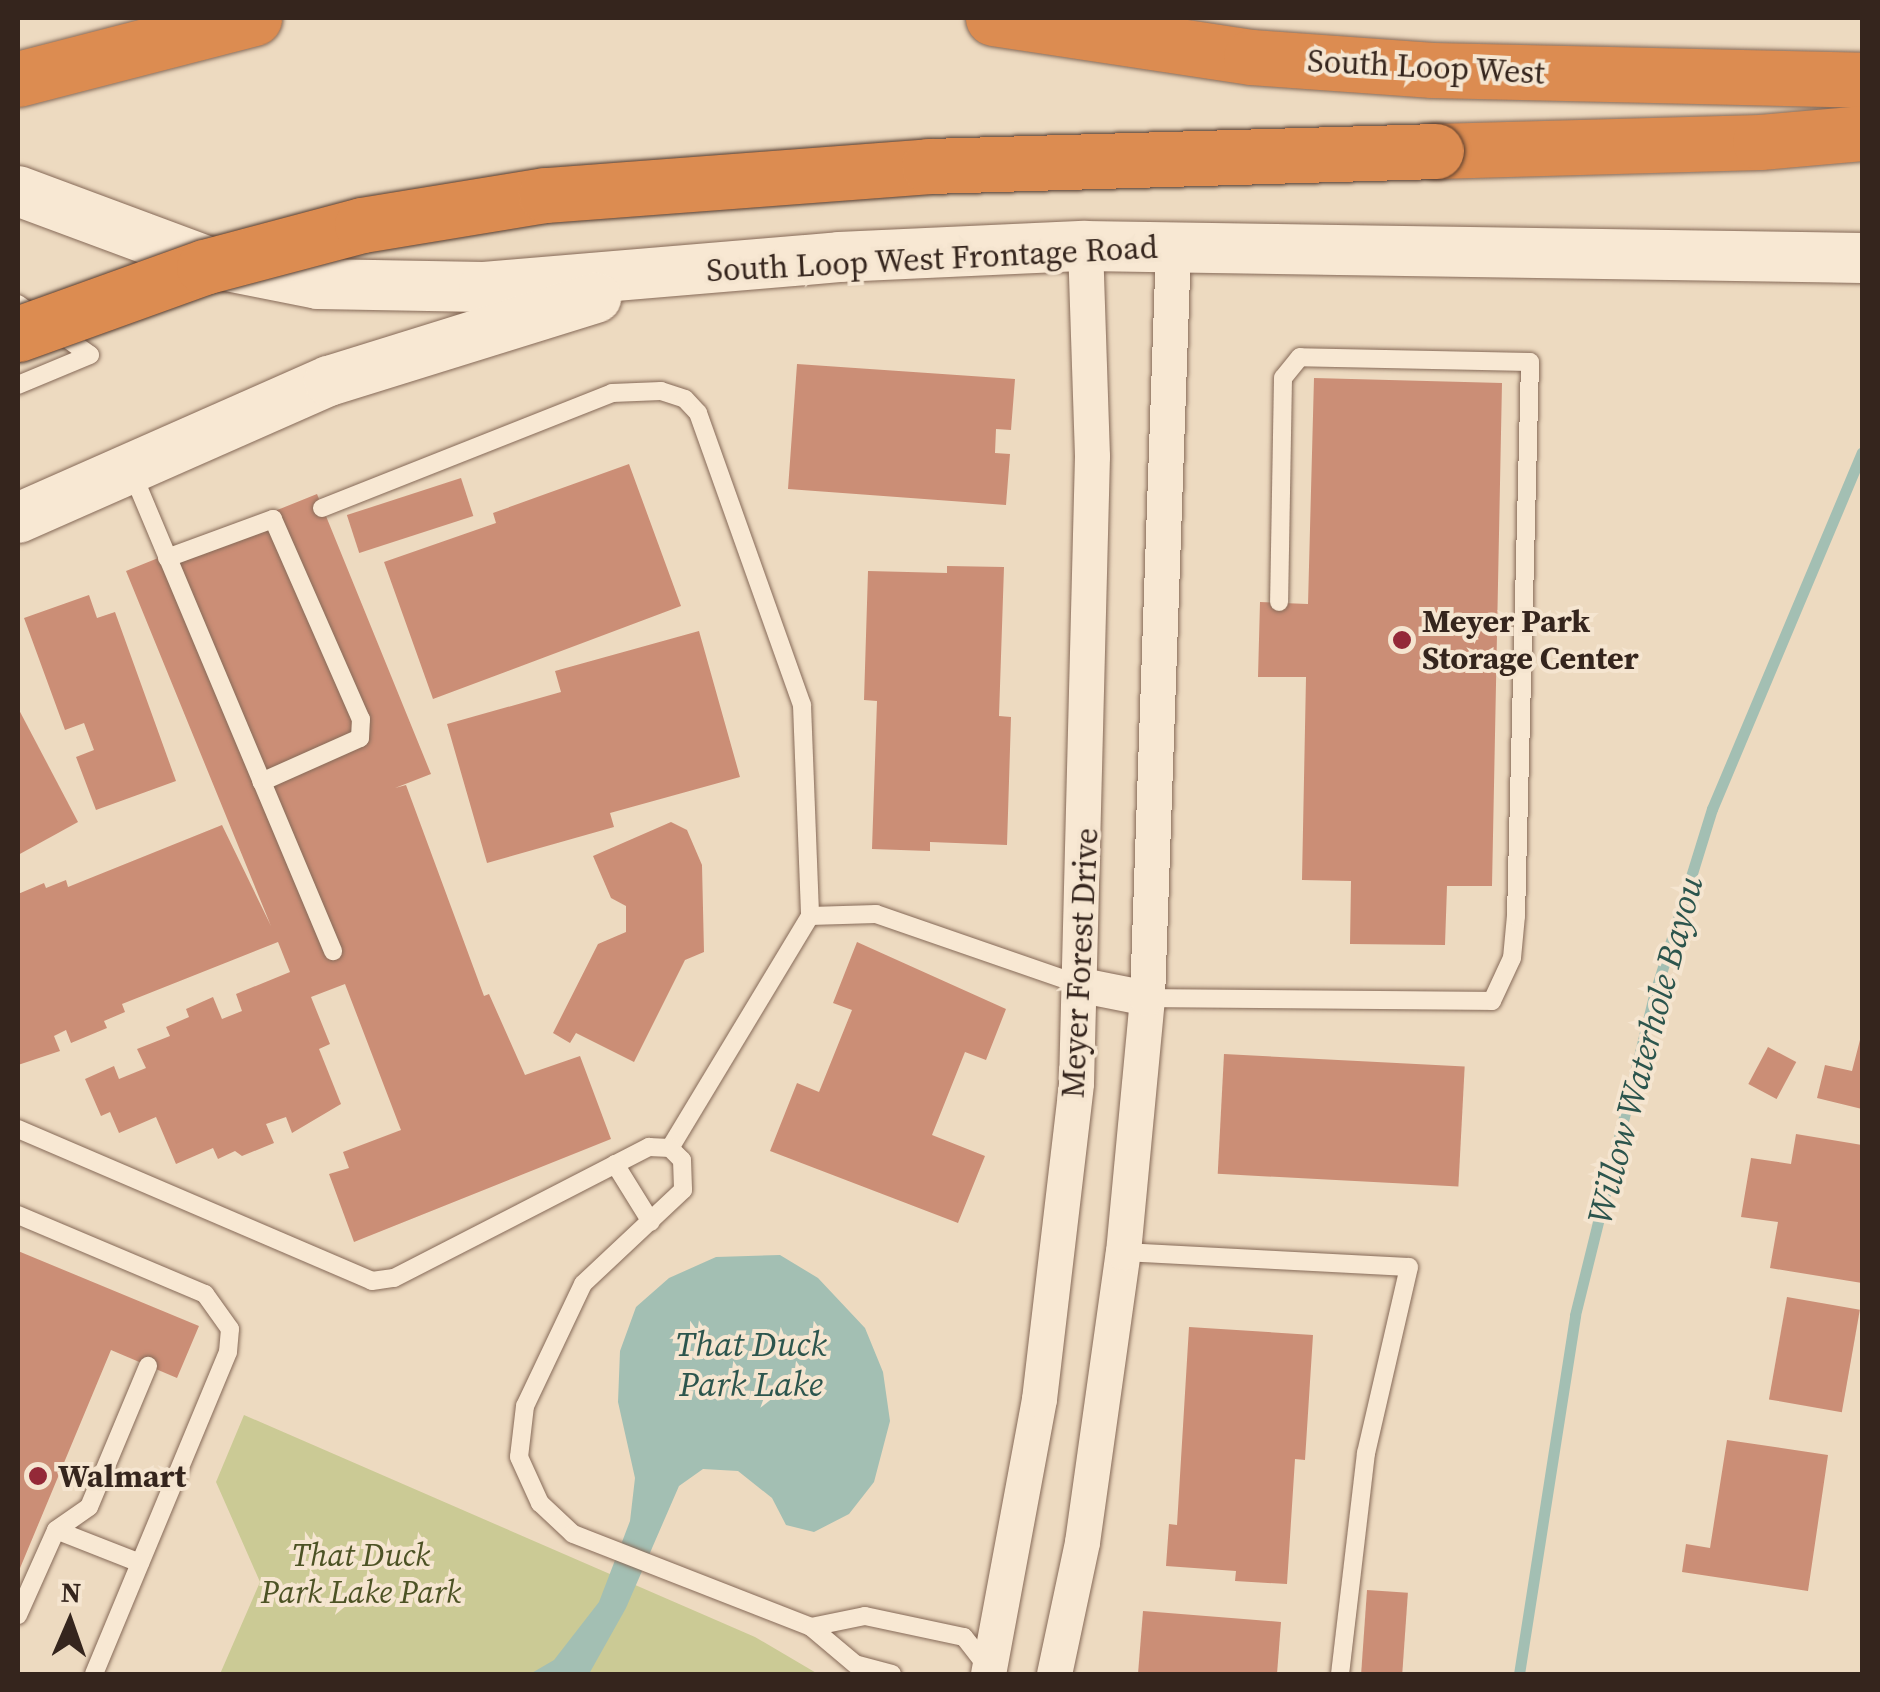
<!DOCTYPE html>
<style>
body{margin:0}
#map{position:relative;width:1880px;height:1692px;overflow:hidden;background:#eddac0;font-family:"Source Serif 4",serif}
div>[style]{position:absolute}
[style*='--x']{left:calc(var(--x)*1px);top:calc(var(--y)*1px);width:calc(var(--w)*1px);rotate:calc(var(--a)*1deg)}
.green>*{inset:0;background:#cbca95}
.water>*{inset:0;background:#a3bfb3}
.stream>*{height:11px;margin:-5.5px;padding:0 5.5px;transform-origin:5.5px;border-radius:5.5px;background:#a3bfb3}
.building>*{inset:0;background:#cb8e76;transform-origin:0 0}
.roads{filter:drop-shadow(0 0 2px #866a58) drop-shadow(0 0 2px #866a58)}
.lane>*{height:18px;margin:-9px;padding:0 9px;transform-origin:9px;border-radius:9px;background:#f8e8d3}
.street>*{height:35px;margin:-17.5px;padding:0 17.5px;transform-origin:17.5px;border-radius:17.5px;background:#f8e8d3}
.secondary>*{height:50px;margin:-25px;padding:0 25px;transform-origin:25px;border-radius:25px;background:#f8e8d3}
.highway>*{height:55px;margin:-27.5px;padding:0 27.5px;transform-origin:27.5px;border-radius:27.5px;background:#dc8c51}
.bridges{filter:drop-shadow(0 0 2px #533a2d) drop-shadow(0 0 2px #533a2d)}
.highway-bridge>*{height:55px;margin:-27.5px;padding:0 27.5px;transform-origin:27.5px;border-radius:27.5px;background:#dc8c51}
.dots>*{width:28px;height:28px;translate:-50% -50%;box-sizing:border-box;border:5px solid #f5e5d0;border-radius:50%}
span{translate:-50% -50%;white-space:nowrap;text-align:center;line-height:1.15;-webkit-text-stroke:8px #f5e5d0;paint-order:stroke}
.street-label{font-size:32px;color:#35251d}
.poi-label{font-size:32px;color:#35251d;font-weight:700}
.left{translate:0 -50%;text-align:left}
.park-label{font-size:32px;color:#4c5224;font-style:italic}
.water-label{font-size:35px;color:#2c554d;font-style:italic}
.frame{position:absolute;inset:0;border:20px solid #35251d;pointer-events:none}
.north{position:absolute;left:20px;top:1572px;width:100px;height:100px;-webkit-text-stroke:8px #f5e5d0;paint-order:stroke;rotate:2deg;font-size:28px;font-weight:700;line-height:40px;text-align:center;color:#35251d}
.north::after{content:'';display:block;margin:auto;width:35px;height:45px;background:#35251d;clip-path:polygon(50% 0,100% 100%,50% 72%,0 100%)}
</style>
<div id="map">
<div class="green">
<div style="clip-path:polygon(244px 1415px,755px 1637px,818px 1674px,220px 1674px,260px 1582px,216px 1482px)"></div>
</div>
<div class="water">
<div style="clip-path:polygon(780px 1255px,818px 1278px,865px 1328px,883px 1372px,890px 1421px,874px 1482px,849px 1514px,814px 1532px,786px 1525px,772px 1498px,738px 1471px,703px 1469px,679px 1486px,626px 1608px,589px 1674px,530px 1674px,554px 1660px,599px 1602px,630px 1521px,635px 1478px,618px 1402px,620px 1351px,636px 1307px,669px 1278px,716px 1257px)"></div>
</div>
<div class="stream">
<div style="--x:1519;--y:1674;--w:363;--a:-81.1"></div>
<div style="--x:1575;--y:1315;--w:329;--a:-76.1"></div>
<div style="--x:1654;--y:996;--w:196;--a:-72.8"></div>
<div style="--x:1712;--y:809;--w:387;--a:-67.2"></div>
</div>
<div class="building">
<div style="clip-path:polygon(797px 364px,1015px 379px,1011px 430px,996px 429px,995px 453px,1010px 454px,1006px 505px,788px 489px)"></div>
<div style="clip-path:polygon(1314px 378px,1502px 383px,1492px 886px,1447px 886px,1445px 945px,1350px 944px,1351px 881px,1302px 880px,1306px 677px,1258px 677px,1260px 602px,1308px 604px)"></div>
<div style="clip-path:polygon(629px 464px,681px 606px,433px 699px,384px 562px,496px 523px,493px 513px)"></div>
<div style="left:461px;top:478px;width:40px;height:120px;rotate:72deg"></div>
<div style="clip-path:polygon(317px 494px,431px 774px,395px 788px,406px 785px,484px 996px,489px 994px,525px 1075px,580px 1056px,611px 1139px,354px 1242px,329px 1174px,349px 1168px,343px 1152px,401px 1130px,345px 984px,311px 997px,330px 1044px,319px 1049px,341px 1104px,292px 1133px,286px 1117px,266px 1124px,274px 1143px,242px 1156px,235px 1151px,218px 1159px,213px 1148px,176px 1164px,156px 1117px,119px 1133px,110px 1112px,101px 1116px,85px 1079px,114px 1066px,119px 1079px,146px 1068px,137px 1049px,170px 1036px,166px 1027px,189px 1017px,186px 1009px,213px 997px,222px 1019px,242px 1011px,236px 994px,290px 972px,278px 942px,122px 1004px,125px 1012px,104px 1021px,107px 1028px,71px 1043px,66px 1030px,54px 1036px,60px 1051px,18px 1065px,18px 894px,44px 883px,46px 888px,66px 880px,68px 887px,222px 825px,271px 926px,126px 571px)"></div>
<div style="clip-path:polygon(947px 566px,1004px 567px,999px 716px,1011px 717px,1007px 845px,930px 842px,930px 851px,872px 849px,877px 701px,864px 700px,868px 571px,947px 573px)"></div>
<div style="clip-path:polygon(89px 595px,97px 618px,115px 612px,176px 781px,96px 810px,76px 757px,94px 750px,84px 723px,65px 730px,24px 618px)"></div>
<div style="clip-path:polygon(699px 631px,740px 777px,610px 813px,614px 827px,487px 863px,447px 724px,561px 692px,555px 671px)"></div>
<div style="clip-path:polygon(18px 708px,78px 822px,18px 855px)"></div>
<div style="clip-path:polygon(671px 822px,687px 830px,702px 865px,704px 952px,685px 960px,634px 1062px,576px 1033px,570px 1043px,553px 1033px,598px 944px,626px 932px,626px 906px,611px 898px,593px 856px)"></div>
<div style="clip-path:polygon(857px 942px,1006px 1009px,986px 1060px,965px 1052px,932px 1135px,985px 1156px,958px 1223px,770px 1151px,797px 1083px,819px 1092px,852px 1010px,833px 1003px)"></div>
<div style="clip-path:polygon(1861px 1036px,1862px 1109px,1817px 1098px,1825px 1065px,1852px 1071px)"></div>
<div style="left:1768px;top:1047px;width:32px;height:42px;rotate:28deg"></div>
<div style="left:1224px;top:1054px;width:241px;height:120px;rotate:3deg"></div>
<div style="clip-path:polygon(1796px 1134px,1862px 1145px,1862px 1283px,1770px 1268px,1778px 1222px,1741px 1217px,1751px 1158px,1791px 1164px)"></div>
<div style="clip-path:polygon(18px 1251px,199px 1326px,177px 1378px,111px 1350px,18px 1573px)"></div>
<div style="left:1787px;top:1297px;width:74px;height:104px;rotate:10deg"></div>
<div style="clip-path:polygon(1189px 1327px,1313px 1335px,1305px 1460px,1295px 1459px,1287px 1584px,1235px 1581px,1236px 1571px,1166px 1566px,1169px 1524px,1177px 1525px)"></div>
<div style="clip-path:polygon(1727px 1440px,1828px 1455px,1808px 1591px,1682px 1572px,1686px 1544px,1710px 1548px)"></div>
<div style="left:1367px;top:1590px;width:41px;height:84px;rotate:4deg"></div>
<div style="clip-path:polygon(1143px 1611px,1281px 1622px,1277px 1674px,1138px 1674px)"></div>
</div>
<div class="roads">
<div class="lane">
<div style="--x:18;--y:304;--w:88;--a:35.3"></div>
<div style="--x:90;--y:355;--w:78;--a:157.4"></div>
<div style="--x:131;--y:470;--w:522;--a:67.22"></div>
<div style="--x:322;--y:508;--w:312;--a:-21.6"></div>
<div style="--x:612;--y:393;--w:49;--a:-2.3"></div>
<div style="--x:661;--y:391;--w:25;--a:18"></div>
<div style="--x:685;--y:399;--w:19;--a:47"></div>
<div style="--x:698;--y:413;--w:310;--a:70.4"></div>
<div style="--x:802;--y:705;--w:211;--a:87.8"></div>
<div style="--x:810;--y:916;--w:271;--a:121.1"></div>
<div style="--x:167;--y:558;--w:113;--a:-20.2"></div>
<div style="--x:273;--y:519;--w:219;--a:66.3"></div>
<div style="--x:361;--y:719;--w:19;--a:93"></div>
<div style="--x:360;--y:738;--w:108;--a:156"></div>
<div style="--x:810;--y:916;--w:66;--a:-1.7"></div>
<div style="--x:876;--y:914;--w:217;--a:19.1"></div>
<div style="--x:1147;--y:998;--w:345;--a:0.5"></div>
<div style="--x:1492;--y:1001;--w:47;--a:-65.1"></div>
<div style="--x:1512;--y:958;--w:42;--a:-84.6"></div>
<div style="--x:1516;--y:916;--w:554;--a:-88.55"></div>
<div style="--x:1530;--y:362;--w:230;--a:-178.8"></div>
<div style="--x:1300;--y:357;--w:27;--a:129"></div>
<div style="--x:1283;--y:378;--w:224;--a:91"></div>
<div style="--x:18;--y:1129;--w:385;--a:23.2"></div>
<div style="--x:372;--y:1281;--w:22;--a:-8"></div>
<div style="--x:394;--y:1278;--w:287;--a:-27.2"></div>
<div style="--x:649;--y:1147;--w:21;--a:3"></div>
<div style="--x:670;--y:1148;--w:17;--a:45"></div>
<div style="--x:682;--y:1160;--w:30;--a:88"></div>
<div style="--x:683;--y:1190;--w:137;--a:136.8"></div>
<div style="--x:583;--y:1284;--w:135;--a:115.4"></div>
<div style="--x:525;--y:1406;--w:51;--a:96.7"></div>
<div style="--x:519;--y:1457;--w:51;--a:65.5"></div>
<div style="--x:540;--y:1503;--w:45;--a:43.2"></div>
<div style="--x:573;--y:1534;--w:256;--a:21.3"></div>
<div style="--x:615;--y:1164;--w:68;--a:58.2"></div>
<div style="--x:18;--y:1215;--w:203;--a:22.9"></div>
<div style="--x:205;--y:1294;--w:43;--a:54.5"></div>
<div style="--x:230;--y:1329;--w:23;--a:95"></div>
<div style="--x:228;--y:1352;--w:349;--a:112.6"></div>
<div style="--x:1123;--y:1252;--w:286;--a:3"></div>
<div style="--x:1409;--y:1267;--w:191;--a:103"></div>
<div style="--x:1366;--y:1453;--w:223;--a:96.7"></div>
<div style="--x:140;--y:1563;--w:90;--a:-158.6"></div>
<div style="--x:56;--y:1530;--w:40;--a:-34.9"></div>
<div style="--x:89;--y:1507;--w:153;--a:-67.3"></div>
<div style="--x:18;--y:1615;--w:93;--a:-65.9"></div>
<div style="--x:892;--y:1674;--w:38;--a:-165"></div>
<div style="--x:855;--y:1664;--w:57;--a:-139.9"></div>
<div style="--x:811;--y:1627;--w:55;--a:-11.5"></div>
<div style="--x:865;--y:1616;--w:101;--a:12"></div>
<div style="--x:964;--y:1637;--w:37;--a:52"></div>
</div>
<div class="street">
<div style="--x:1082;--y:985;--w:66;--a:11.3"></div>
<div style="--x:988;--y:1674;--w:280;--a:-79.5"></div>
<div style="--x:1039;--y:1399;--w:318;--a:-83.3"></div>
<div style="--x:1076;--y:1083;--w:627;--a:-88.54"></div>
<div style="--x:1092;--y:456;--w:210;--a:-91.9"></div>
<div style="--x:1054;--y:1674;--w:135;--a:-78"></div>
<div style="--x:1082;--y:1542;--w:293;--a:-82"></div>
<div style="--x:1123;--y:1252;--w:255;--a:-84.6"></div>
<div style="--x:1147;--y:998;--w:751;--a:-88.02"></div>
</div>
<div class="secondary">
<div style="--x:18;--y:191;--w:207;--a:20.4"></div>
<div style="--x:212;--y:263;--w:108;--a:11.2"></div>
<div style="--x:318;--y:284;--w:166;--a:1"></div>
<div style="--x:484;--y:287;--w:356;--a:-4.8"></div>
<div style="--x:839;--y:257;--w:246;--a:-2.6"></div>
<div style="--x:1085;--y:246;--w:777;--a:0.88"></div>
<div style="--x:18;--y:518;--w:340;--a:-23.8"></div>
<div style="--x:329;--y:381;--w:280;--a:-17.3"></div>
</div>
<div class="highway">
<div style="--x:993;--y:18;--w:261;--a:8.6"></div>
<div style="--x:1251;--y:57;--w:182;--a:4.1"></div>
<div style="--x:1433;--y:70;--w:429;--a:1.3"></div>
<div style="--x:18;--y:79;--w:244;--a:-14.5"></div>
<div style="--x:1436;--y:151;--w:324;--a:-1.6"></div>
<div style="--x:1760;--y:142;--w:102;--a:-5"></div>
</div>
</div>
<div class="bridges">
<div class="highway-bridge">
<div style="--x:18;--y:334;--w:198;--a:-19.8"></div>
<div style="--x:204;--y:267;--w:163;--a:-14.9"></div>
<div style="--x:362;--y:225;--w:186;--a:-9.3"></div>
<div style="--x:546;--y:195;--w:384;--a:-4.3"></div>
<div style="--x:929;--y:166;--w:507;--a:-1.69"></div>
</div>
</div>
<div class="dots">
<div style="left:1402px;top:640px;background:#942938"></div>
<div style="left:38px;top:1476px;background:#942938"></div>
</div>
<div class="street-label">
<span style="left:1426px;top:67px;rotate:3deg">South Loop West</span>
<span style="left:932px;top:259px;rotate:-3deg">South Loop West Frontage Road</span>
<span style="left:1080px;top:963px;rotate:-87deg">Meyer Forest Drive</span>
</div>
<div class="poi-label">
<span class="left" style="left:1422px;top:640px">Meyer Park<br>Storage Center</span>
<span class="left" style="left:58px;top:1476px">Walmart</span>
</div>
<div class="park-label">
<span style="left:361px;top:1574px">That Duck<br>Park Lake Park</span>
</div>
<div class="water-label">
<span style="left:1645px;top:1050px;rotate:-75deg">Willow Waterhole Bayou</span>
<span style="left:751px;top:1364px">That Duck<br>Park Lake</span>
</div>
<div class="frame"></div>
<div class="north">N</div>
</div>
